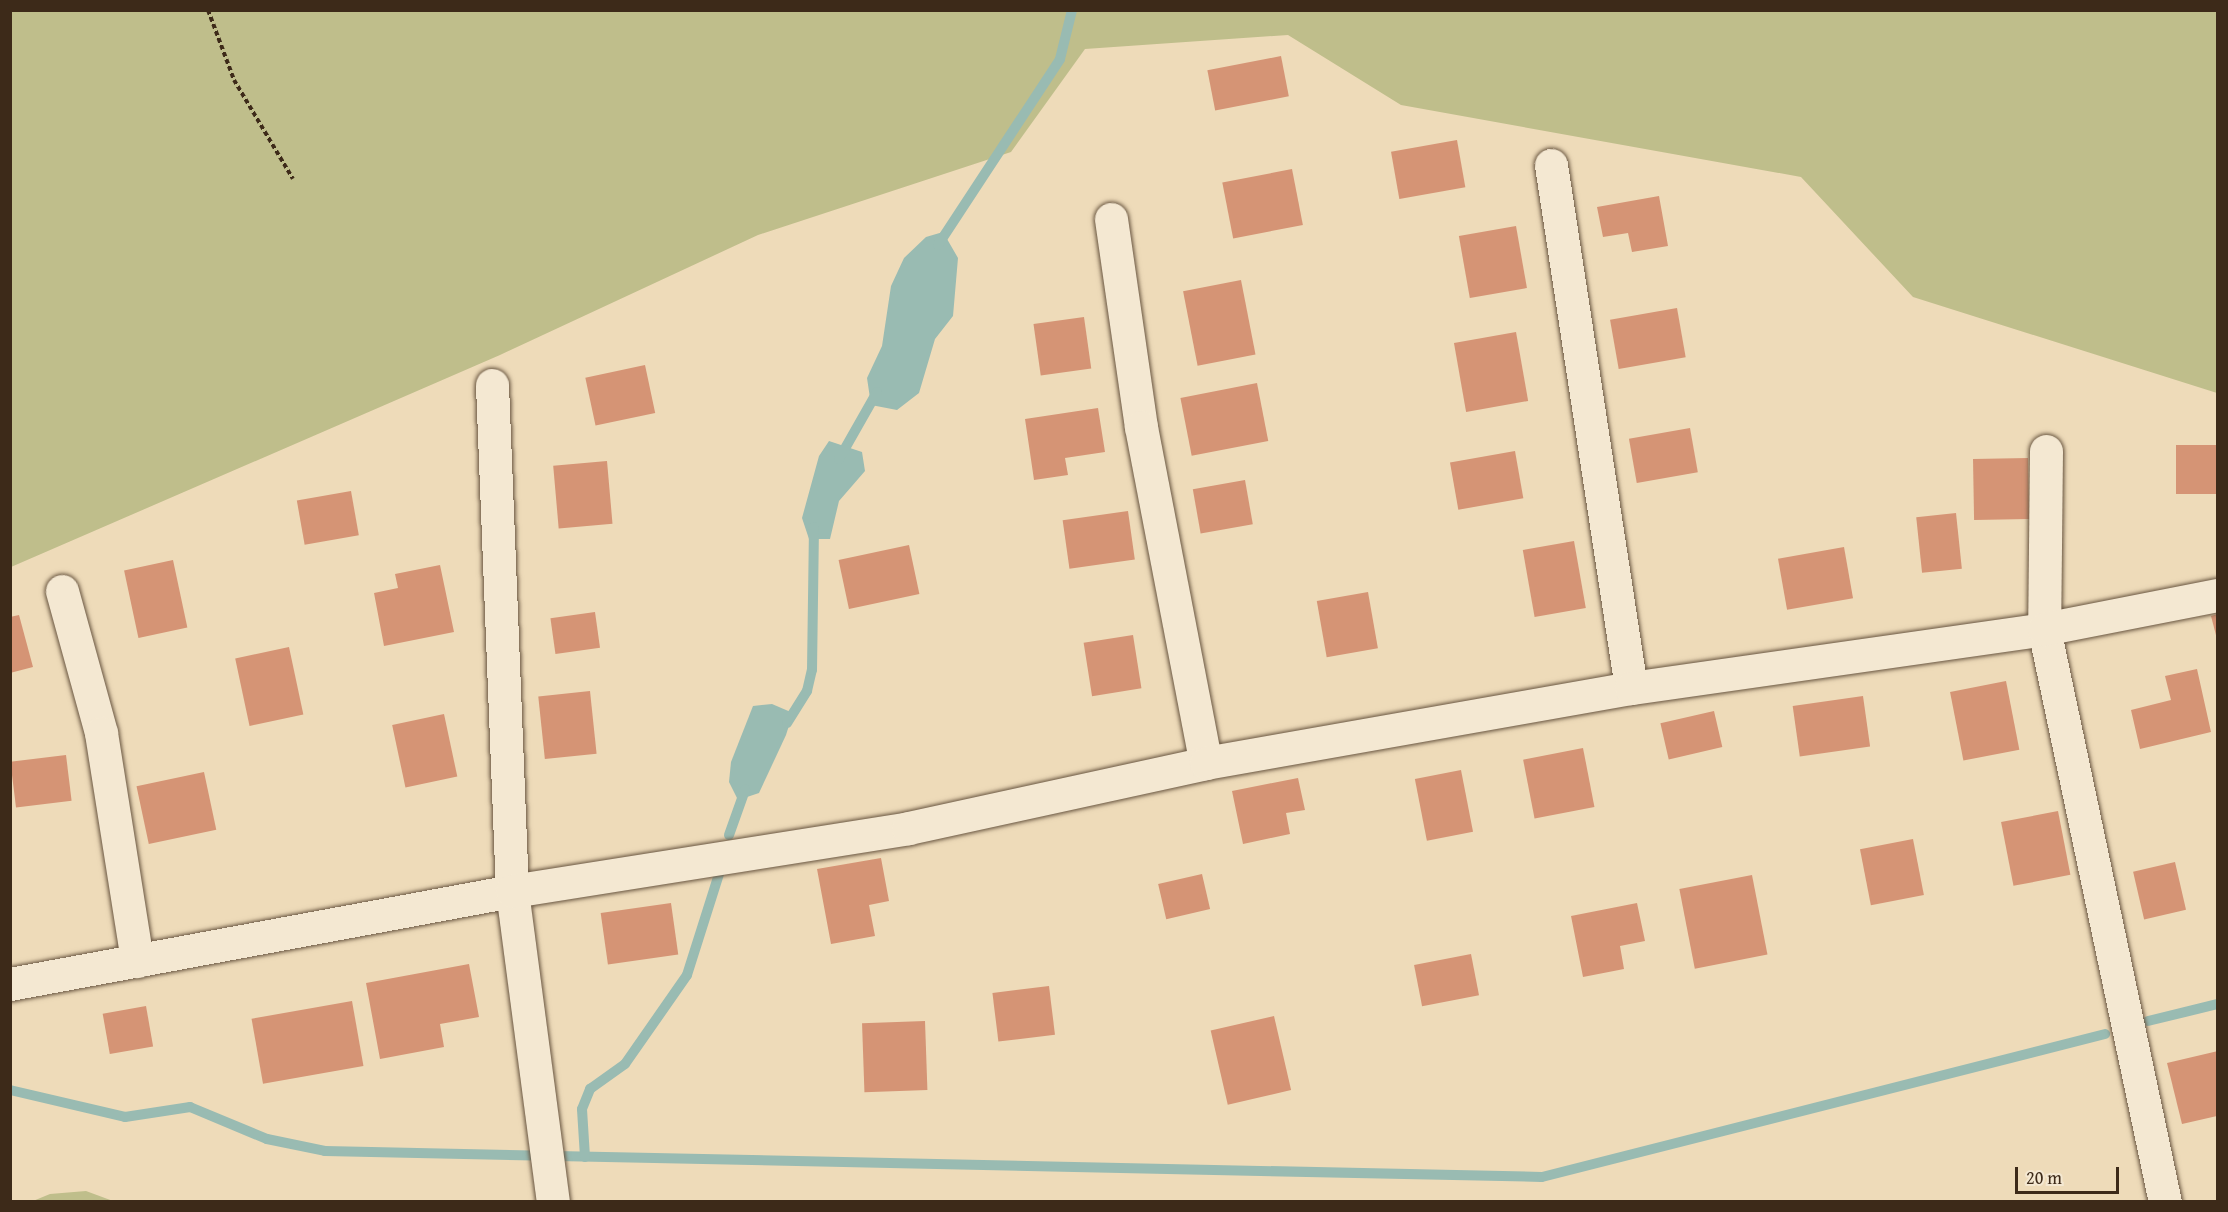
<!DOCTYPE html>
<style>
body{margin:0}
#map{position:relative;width:2228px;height:1212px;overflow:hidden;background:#eedbb9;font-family:"Gentium Book Plus",serif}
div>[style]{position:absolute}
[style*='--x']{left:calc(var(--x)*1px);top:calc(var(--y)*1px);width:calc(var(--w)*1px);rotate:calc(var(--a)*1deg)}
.green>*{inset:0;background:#bfbe8b}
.water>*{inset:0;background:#99bbb2}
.stream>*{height:10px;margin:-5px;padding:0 5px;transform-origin:5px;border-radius:5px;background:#99bbb2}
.building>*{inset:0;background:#d59475;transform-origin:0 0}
.path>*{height:4px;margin-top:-2px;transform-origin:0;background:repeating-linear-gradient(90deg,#3d2a19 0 4.5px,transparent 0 7.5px)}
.roads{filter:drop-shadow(0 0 2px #695641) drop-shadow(0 0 2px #695641)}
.minor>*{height:33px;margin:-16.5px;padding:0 16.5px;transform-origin:16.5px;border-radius:16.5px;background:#f4e8d2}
span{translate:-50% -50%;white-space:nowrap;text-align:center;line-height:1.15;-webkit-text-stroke:6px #f4e8d2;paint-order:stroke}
.frame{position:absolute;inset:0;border:12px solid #3d2a19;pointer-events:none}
.scale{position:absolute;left:2015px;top:1167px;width:104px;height:27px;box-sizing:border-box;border:3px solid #3d2a19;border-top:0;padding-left:8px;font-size:18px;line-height:21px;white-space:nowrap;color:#3d2a19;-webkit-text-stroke:4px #f4e8d2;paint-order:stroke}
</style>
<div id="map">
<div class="green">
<div style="clip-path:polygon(11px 10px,2217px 11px,2217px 393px,1913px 297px,1801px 177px,1401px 105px,1288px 35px,1085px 49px,1011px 152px,758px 235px,500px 355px,11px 567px)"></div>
<div style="clip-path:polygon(86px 1191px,113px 1201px,33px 1201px,50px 1194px)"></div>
</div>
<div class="water">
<div style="clip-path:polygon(943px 232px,958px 258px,953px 316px,935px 339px,919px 393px,897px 410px,871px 405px,867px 378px,882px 346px,891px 286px,904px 258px,926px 237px)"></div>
<div style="clip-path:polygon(829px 441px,862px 452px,865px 471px,839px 501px,830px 539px,809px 539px,802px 518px,819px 456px)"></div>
<div style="clip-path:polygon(772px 704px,793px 713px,786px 735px,759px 793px,738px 800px,729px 782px,731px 762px,753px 706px)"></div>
</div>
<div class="stream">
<div style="--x:938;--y:245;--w:222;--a:-56.7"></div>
<div style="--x:1060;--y:59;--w:50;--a:-76.2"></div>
<div style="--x:839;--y:459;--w:77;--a:-60.4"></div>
<div style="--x:787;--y:723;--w:38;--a:-58"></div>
<div style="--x:807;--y:691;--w:22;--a:-77"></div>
<div style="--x:812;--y:670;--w:143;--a:-89.2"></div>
<div style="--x:729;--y:835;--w:48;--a:-70.4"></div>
<div style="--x:2148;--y:1021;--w:72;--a:-13.7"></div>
<div style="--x:10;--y:1090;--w:118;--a:13.2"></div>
<div style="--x:125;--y:1117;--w:66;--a:-8.7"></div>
<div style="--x:190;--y:1107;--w:83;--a:22.6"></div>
<div style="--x:267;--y:1139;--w:59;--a:11.7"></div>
<div style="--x:325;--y:1151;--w:1217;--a:1.22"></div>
<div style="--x:1542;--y:1177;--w:581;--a:-14.25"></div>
<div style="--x:585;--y:1157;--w:48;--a:-93.6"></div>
<div style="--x:582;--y:1109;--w:22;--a:-68"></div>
<div style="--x:590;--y:1089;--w:43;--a:-35.5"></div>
<div style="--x:625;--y:1064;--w:108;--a:-55.1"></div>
<div style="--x:687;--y:975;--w:109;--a:-72.4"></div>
</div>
<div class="building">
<div style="left:1281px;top:56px;width:41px;height:75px;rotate:79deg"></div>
<div style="left:1457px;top:140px;width:48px;height:67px;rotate:80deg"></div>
<div style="left:1292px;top:169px;width:57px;height:71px;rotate:79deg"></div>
<div style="clip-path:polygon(1659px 196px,1668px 246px,1632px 252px,1628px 233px,1603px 237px,1597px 207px)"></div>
<div style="left:1516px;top:226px;width:63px;height:58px;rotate:80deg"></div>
<div style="left:1241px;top:280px;width:76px;height:59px;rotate:79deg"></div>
<div style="left:1677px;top:308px;width:50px;height:68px;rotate:80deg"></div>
<div style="left:1084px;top:317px;width:52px;height:51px;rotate:82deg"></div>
<div style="left:1516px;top:332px;width:70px;height:63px;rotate:80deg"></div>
<div style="left:645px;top:365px;width:49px;height:61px;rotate:78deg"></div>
<div style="left:1257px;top:383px;width:59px;height:78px;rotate:79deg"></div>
<div style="clip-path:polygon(1098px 408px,1105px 452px,1065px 458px,1068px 475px,1034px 480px,1025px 419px)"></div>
<div style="left:1690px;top:428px;width:45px;height:62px;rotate:80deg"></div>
<div style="left:2218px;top:445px;width:49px;height:42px;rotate:90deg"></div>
<div style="left:1515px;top:451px;width:48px;height:66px;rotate:80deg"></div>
<div style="left:2028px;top:458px;width:61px;height:55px;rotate:89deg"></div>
<div style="left:607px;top:461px;width:63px;height:54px;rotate:85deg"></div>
<div style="left:1245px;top:480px;width:45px;height:53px;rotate:80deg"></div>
<div style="left:351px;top:491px;width:45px;height:55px;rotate:80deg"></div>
<div style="left:1128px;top:511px;width:49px;height:66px;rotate:82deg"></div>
<div style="left:1956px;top:513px;width:56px;height:40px;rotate:84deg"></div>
<div style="left:1574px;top:541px;width:68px;height:52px;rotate:80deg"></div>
<div style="left:909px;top:545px;width:50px;height:72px;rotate:78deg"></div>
<div style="left:1844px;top:547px;width:52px;height:67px;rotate:80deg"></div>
<div style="left:173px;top:560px;width:69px;height:50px;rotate:78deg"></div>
<div style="clip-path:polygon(440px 565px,454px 632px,384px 646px,374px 593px,398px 588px,395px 574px)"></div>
<div style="left:1368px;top:592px;width:57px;height:52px;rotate:80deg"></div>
<div style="left:595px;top:612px;width:36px;height:45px;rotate:82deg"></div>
<div style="clip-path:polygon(2218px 614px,2218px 639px,2217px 639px,2211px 616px)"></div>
<div style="clip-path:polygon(19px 615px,33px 667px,10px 673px,10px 617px)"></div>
<div style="left:1133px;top:635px;width:54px;height:50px;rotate:81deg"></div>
<div style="left:289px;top:647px;width:69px;height:55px;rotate:78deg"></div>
<div style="clip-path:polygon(2197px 669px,2211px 732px,2140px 749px,2131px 710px,2171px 700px,2165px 676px)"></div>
<div style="left:2006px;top:681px;width:70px;height:57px;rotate:79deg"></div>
<div style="left:590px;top:691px;width:63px;height:52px;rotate:84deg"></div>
<div style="left:1863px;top:696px;width:51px;height:71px;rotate:82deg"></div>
<div style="left:1714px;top:711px;width:37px;height:55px;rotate:77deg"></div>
<div style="left:444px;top:714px;width:64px;height:53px;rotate:78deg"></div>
<div style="left:1583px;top:748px;width:60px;height:61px;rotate:79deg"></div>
<div style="left:66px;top:755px;width:46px;height:56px;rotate:83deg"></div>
<div style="left:1461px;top:770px;width:63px;height:47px;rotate:79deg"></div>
<div style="left:204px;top:772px;width:59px;height:69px;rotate:78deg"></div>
<div style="clip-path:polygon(1298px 778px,1305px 810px,1286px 813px,1290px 834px,1243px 844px,1232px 791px)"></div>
<div style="left:2058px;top:811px;width:65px;height:58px;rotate:79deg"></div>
<div style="left:1913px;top:839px;width:57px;height:54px;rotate:79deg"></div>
<div style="clip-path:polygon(881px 858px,889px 901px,869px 905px,875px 936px,831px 944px,817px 869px)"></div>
<div style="left:2175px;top:862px;width:49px;height:43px;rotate:77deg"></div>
<div style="left:1202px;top:874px;width:36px;height:45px;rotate:77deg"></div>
<div style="left:1752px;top:875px;width:81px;height:74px;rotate:79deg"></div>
<div style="left:671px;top:903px;width:52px;height:71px;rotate:82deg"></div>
<div style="clip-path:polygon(1637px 903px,1645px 941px,1620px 946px,1624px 969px,1583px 977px,1571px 916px)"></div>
<div style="left:1471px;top:954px;width:42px;height:58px;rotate:79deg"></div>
<div style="clip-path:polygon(469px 964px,479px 1017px,440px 1024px,444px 1047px,380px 1059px,366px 983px)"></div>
<div style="left:1049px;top:986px;width:49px;height:57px;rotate:83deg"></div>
<div style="left:352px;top:1001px;width:66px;height:102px;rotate:80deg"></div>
<div style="left:146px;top:1006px;width:41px;height:44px;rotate:80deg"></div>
<div style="left:1274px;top:1016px;width:76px;height:65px;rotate:77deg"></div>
<div style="left:925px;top:1021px;width:69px;height:63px;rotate:88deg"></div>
<div style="clip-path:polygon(2218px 1051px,2217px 1116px,2182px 1124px,2167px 1063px)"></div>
</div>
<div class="path">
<div style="--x:124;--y:10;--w:8;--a:0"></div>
<div style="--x:208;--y:10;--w:75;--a:69.6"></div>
<div style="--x:234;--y:80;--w:115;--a:59.2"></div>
</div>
<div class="roads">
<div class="minor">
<div style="--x:1551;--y:165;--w:529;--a:81.3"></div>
<div style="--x:1111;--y:219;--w:210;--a:81.8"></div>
<div style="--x:1141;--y:427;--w:342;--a:79.1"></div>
<div style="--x:492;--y:385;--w:506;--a:87.74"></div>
<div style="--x:512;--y:891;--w:314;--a:82.5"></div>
<div style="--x:2046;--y:451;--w:178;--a:90.6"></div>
<div style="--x:2044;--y:629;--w:586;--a:78.08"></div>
<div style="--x:62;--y:591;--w:147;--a:74.6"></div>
<div style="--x:101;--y:733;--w:231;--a:81"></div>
<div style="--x:10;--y:984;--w:511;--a:-10.5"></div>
<div style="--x:512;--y:891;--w:401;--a:-9"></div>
<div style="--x:908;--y:828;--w:305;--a:-12.3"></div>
<div style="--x:1206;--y:763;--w:432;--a:-10"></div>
<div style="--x:1631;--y:688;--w:417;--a:-8.1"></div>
<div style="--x:2044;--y:629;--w:177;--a:-11.1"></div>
</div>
</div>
<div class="frame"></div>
<div class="scale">20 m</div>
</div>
